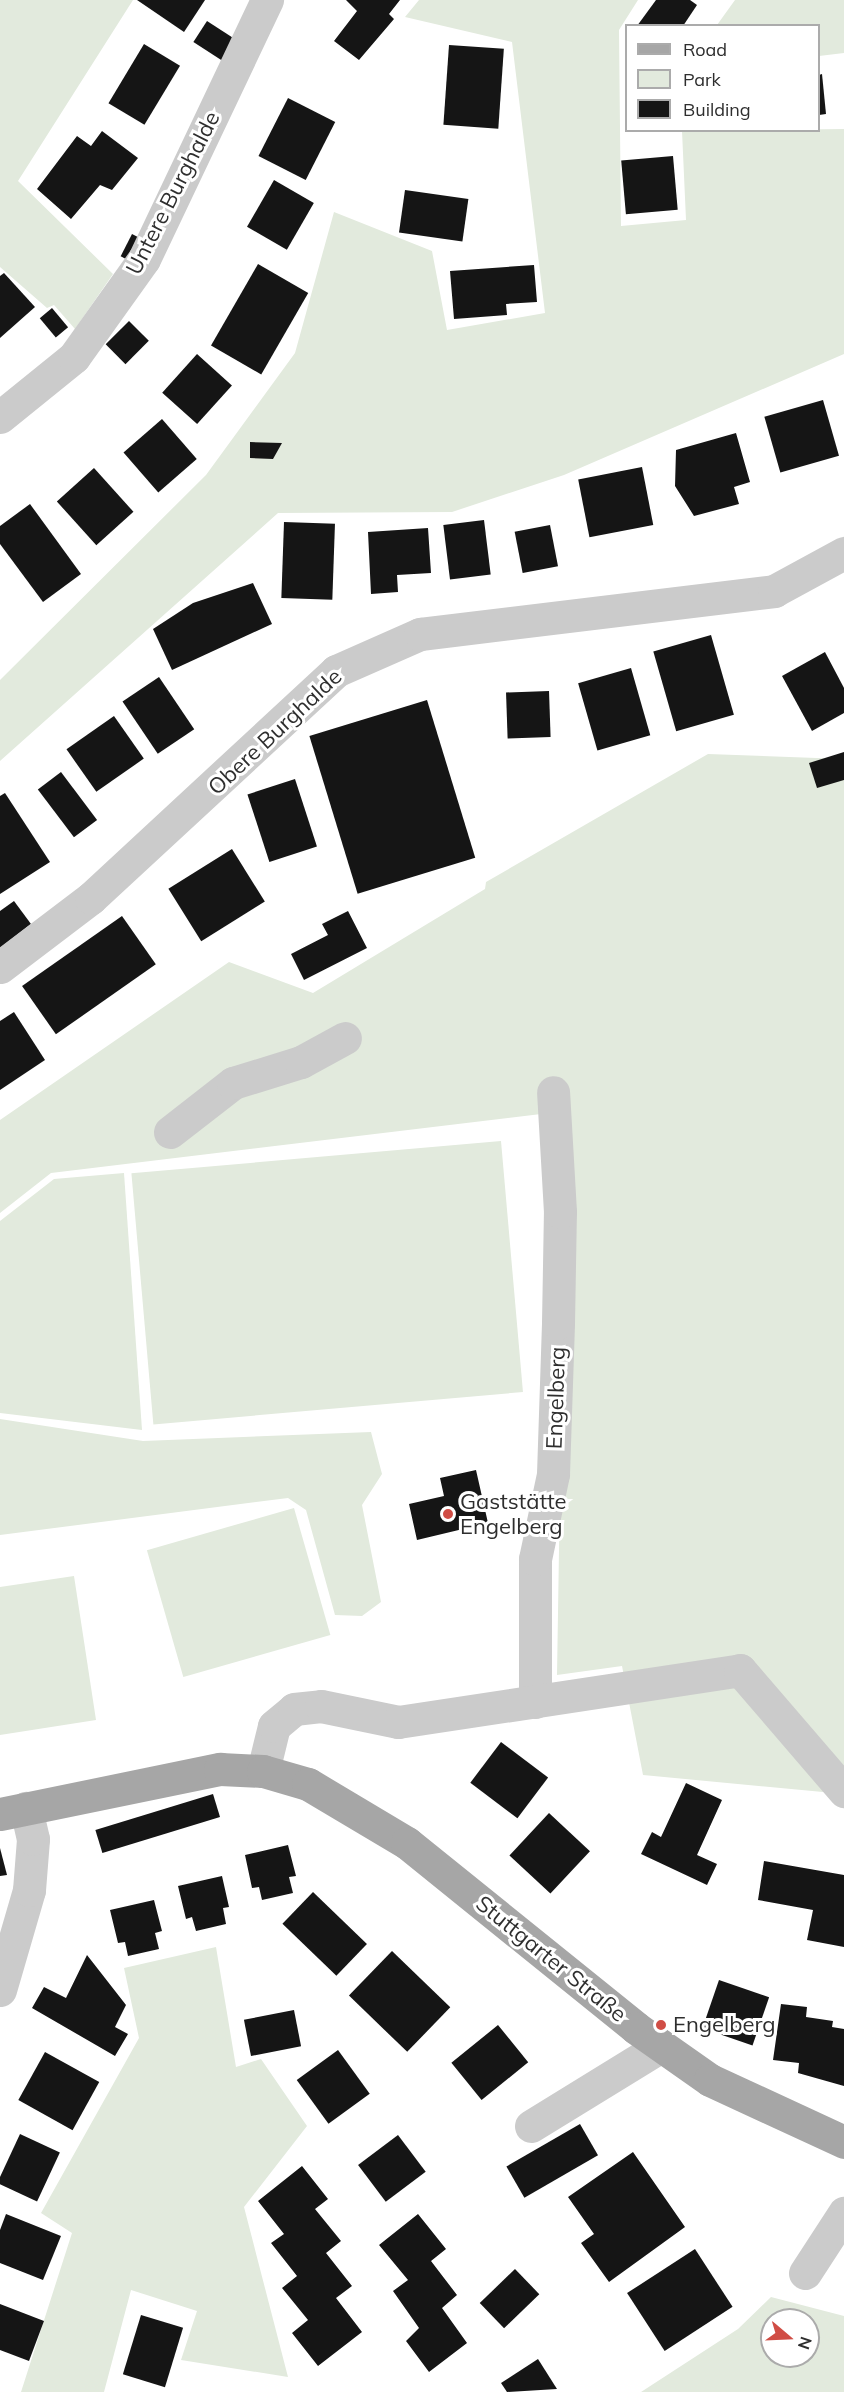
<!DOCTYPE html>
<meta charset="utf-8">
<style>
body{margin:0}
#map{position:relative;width:844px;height:2392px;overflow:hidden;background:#fff;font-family:Mulish,sans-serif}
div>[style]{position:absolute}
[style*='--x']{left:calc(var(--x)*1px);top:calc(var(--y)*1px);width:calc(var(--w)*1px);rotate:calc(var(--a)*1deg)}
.green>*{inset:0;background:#e2eadd;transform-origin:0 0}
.building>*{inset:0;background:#151515;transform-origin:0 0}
.minor>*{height:33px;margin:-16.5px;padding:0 16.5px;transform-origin:16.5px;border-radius:16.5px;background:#cbcbcb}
.major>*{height:33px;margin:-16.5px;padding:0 16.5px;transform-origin:16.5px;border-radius:16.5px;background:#a6a6a6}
.dots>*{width:16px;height:16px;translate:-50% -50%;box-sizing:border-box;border:3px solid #fff;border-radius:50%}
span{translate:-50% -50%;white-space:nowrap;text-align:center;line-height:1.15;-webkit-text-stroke:6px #fff;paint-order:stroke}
.street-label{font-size:22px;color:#2e2e2e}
.poi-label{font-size:22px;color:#2e2e2e}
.left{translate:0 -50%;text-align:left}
.legend{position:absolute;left:625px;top:24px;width:195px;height:108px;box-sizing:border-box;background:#fff;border:2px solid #ababab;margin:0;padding:8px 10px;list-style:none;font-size:18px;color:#2e2e2e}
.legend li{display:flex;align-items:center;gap:12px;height:30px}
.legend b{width:30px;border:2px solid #ababab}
.north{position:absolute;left:760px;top:2308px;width:60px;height:60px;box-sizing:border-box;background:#fff;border:2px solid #ababab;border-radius:50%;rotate:109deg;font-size:16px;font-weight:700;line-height:24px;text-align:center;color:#2e2e2e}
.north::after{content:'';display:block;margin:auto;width:21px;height:27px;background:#d04d45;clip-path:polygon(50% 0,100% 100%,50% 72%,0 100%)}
</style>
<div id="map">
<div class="green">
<div style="clip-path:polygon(0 0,133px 0,18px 181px,113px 274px,75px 329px,54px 305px,47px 308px,0 267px)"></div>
<div style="clip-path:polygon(419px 0,638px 0,619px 30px,621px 226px,686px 220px,682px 131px,844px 129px,844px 354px,564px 475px,452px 512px,278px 513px,0 761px,0 680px,206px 475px,295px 353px,334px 212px,432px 251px,447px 330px,545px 313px,512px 42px,405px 17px)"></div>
<div style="clip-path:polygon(735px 0,844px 0,844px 53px,819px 56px,818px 26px,717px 25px)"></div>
<div style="clip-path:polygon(708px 754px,844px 759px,844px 1794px,643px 1775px,622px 1666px,557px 1675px,566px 1111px,51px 1173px,0 1213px,0 1120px,229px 962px,313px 993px,485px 889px,486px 882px)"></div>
<div style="left:501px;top:1141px;width:252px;height:371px;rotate:85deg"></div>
<div style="clip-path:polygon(124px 1173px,142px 1430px,0 1413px,0 1221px,54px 1179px)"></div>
<div style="clip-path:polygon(0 1419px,143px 1441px,371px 1432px,382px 1474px,362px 1505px,381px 1602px,362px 1616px,335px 1615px,306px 1510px,288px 1498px,0 1535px)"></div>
<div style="left:294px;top:1508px;width:132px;height:153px;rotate:74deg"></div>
<div style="clip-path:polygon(74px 1576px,96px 1720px,0 1735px,0 1587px)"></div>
<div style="clip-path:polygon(216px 1947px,236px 2067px,261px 2059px,307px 2126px,244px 2207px,288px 2377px,181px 2360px,197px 2311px,131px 2290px,104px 2392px,21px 2392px,72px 2233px,41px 2213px,139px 2038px,124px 1968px)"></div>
<div style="clip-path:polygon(evenodd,771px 2297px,844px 2316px,844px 2392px,641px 2392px,738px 2329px,771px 2297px,772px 2320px,808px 2320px,808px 2356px,772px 2356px,772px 2320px)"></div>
</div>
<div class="building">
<div style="clip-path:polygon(137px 0,205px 0,184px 32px)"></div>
<div style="clip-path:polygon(346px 0,400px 0,389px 14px,394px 19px,359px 60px,334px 41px,357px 11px)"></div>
<div style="clip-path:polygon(656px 0,690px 0,697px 5px,683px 26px,637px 26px)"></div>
<div style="left:207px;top:21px;width:35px;height:25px;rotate:33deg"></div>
<div style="left:144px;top:44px;width:42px;height:69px;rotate:31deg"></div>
<div style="left:449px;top:45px;width:55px;height:80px;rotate:4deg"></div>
<div style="clip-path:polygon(822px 74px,826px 114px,819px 115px,819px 75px)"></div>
<div style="left:288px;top:98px;width:53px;height:65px;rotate:27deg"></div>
<div style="clip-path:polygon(102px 131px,138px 158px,112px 190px,100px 185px,71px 219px,37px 189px,77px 136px,91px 146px)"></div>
<div style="left:673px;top:156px;width:54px;height:52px;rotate:85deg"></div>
<div style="left:274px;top:180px;width:46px;height:54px;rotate:30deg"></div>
<div style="left:405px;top:190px;width:64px;height:43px;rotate:8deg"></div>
<div style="left:132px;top:234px;width:13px;height:25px;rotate:27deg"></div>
<div style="left:258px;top:264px;width:58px;height:94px;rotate:30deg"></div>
<div style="clip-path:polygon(534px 265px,537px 302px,506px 304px,507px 315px,454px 319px,450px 271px)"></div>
<div style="clip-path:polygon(4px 273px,35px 307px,0 338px,0 276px)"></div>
<div style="left:52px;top:308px;width:25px;height:16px;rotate:50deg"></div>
<div style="left:129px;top:321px;width:28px;height:33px;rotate:45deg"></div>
<div style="left:197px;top:354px;width:47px;height:52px;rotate:42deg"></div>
<div style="left:823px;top:400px;width:58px;height:61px;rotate:74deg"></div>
<div style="left:162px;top:419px;width:53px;height:51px;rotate:49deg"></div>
<div style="clip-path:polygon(736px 433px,750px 482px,734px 487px,739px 504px,694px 516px,675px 486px,676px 450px)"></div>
<div style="clip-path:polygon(250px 442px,282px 443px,273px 459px,250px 458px)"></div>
<div style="left:642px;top:467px;width:59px;height:65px;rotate:79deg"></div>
<div style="left:94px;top:468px;width:59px;height:50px;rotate:48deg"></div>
<div style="clip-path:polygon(30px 504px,81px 574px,43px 602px,0 544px,0 526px)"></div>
<div style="left:484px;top:520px;width:55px;height:41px;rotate:83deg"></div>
<div style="left:284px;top:522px;width:51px;height:76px;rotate:2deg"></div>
<div style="left:550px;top:525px;width:42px;height:36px;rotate:79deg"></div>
<div style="clip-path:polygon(428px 528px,431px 573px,397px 575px,398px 592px,371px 594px,368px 532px)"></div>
<div style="clip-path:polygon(253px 583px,272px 624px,172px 670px,153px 629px,193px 603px)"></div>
<div style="left:711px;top:635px;width:83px;height:60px;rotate:74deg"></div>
<div style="clip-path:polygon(825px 652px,844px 688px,844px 713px,812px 731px,782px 676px)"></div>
<div style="left:631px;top:668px;width:70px;height:55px;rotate:74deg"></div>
<div style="left:159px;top:677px;width:63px;height:44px;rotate:56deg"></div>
<div style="left:549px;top:691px;width:46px;height:43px;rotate:88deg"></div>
<div style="left:427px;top:700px;width:165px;height:123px;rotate:73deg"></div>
<div style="left:114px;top:716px;width:52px;height:58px;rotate:55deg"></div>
<div style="clip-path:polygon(844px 752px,844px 780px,817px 788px,809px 763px)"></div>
<div style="left:61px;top:772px;width:60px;height:29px;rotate:53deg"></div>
<div style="left:295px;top:779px;width:71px;height:50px;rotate:72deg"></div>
<div style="clip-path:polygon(5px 793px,50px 862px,0 894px,0 796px)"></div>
<div style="left:232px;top:849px;width:62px;height:75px;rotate:58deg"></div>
<div style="clip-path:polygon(14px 901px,31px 924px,0 948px,0 911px)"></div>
<div style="clip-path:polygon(348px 911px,367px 948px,304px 980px,291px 954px,328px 935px,322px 924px)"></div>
<div style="left:122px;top:916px;width:59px;height:122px;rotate:55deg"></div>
<div style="clip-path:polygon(14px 1012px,45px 1060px,0 1090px,0 1021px)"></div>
<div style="clip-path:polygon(476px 1470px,488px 1523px,417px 1540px,409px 1504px,444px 1496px,440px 1478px)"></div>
<div style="left:501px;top:1742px;width:59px;height:51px;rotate:37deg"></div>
<div style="clip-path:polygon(686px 1783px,722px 1800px,697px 1855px,717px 1864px,707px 1885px,641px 1854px,652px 1832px,661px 1837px)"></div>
<div style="left:213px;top:1794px;width:24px;height:123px;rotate:73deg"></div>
<div style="left:549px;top:1813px;width:56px;height:58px;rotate:43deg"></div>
<div style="clip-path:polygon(288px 1845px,296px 1876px,289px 1877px,293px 1893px,262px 1900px,259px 1887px,252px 1888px,245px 1855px)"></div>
<div style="clip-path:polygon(0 1848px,7px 1875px,0 1876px)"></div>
<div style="clip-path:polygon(764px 1861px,844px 1875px,844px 1947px,807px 1940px,813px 1910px,758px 1900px)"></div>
<div style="clip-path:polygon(222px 1876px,229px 1907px,223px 1908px,226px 1924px,196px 1931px,192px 1917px,186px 1919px,178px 1886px)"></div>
<div style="left:313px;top:1892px;width:75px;height:44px;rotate:44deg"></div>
<div style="clip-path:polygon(154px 1900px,162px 1931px,155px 1933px,159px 1949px,128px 1956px,125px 1942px,118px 1943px,110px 1910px)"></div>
<div style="left:392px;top:1951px;width:81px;height:62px;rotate:44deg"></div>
<div style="clip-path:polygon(87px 1955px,126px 2005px,115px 2027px,128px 2034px,115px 2056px,32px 2008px,44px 1987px,66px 1998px)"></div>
<div style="left:719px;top:1980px;width:53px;height:51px;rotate:19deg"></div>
<div style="clip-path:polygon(781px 2004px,807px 2007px,806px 2017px,833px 2021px,832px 2027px,844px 2029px,844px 2086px,798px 2073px,799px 2063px,773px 2060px)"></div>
<div style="left:294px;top:2010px;width:37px;height:51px;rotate:79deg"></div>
<div style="left:498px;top:2025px;width:48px;height:60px;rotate:51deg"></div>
<div style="left:338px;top:2050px;width:54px;height:51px;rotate:54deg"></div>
<div style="left:45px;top:2052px;width:62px;height:55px;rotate:29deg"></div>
<div style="left:580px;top:2124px;width:36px;height:85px;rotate:60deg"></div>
<div style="left:20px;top:2134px;width:44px;height:54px;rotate:25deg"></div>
<div style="left:398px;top:2135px;width:46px;height:50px;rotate:53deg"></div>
<div style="clip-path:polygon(633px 2152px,685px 2227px,609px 2282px,581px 2243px,594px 2234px,568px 2197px)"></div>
<div style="clip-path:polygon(302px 2166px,328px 2199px,315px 2209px,341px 2241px,326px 2253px,352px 2286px,336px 2298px,362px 2332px,318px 2366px,292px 2333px,308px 2320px,282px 2288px,297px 2276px,271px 2243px,284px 2234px,258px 2201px)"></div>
<div style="clip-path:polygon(6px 2214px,61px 2236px,43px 2280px,0 2263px,0 2230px)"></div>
<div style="clip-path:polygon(418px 2214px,446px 2249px,431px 2261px,457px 2295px,442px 2308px,467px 2343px,429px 2372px,406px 2341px,419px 2328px,393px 2291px,408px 2280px,379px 2245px)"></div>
<div style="left:695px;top:2249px;width:69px;height:81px;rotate:57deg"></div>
<div style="left:515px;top:2269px;width:35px;height:49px;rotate:46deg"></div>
<div style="clip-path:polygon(0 2304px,44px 2321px,29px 2361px,0 2350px)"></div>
<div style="left:141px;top:2315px;width:44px;height:62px;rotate:17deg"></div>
<div style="clip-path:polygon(538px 2359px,557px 2389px,507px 2392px,501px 2383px)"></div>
</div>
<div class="minor">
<div style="--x:0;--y:417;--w:95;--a:-39"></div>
<div style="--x:74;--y:357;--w:120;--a:-54.5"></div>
<div style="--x:144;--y:259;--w:287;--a:-64.6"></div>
<div style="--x:0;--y:967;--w:114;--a:-37.2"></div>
<div style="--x:91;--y:898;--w:334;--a:-42.8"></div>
<div style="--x:336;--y:671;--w:92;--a:-23.8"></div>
<div style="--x:420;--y:634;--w:357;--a:-6.9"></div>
<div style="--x:774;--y:591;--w:80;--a:-28.5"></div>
<div style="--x:170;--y:1132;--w:80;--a:-37.9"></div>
<div style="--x:233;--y:1083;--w:71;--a:-17.2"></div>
<div style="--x:301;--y:1062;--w:50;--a:-28.6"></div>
<div style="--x:535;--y:1702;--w:143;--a:-90"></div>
<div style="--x:535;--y:1559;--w:87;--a:-78"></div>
<div style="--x:553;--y:1474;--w:151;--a:-88.1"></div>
<div style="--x:558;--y:1323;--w:111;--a:-89"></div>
<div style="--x:560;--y:1212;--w:120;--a:-93.3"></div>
<div style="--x:263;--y:1771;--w:46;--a:-76.3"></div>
<div style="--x:274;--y:1726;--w:26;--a:-40"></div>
<div style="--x:294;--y:1709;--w:27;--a:-6"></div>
<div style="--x:321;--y:1706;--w:79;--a:11.7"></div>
<div style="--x:398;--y:1722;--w:346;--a:-8.6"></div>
<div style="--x:740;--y:1670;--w:160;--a:49.3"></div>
<div style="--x:0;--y:1990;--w:104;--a:-73.8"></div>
<div style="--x:29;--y:1890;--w:51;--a:-85.5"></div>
<div style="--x:33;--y:1839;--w:32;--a:-103"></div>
<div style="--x:531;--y:2126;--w:153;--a:-31.6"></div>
<div style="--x:805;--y:2273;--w:72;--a:-57"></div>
</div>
<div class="major">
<div style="--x:0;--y:1814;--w:225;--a:-11.6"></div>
<div style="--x:220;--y:1769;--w:43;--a:2.7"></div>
<div style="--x:263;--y:1771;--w:47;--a:16.1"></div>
<div style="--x:308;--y:1784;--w:115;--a:30.8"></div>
<div style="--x:407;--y:1843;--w:294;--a:38.9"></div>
<div style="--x:636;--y:2028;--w:90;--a:35.1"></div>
<div style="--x:710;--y:2080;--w:148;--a:24.8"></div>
</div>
<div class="dots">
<div style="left:448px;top:1514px;background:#d04d45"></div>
<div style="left:661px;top:2025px;background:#d04d45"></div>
</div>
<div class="street-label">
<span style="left:173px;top:193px;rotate:-63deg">Untere Burghalde</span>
<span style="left:275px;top:732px;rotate:-43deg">Obere Burghalde</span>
<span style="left:556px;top:1398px;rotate:-88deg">Engelberg</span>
<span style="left:551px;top:1959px;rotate:39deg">Stuttgarter Straße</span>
</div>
<div class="poi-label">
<span class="left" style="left:460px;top:1514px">Gaststätte<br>Engelberg</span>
<span class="left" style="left:673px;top:2025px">Engelberg</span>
</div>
<ul class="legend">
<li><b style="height:8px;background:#a6a6a6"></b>Road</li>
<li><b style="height:16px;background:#e2eadd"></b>Park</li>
<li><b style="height:16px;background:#151515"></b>Building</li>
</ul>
<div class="north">N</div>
</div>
